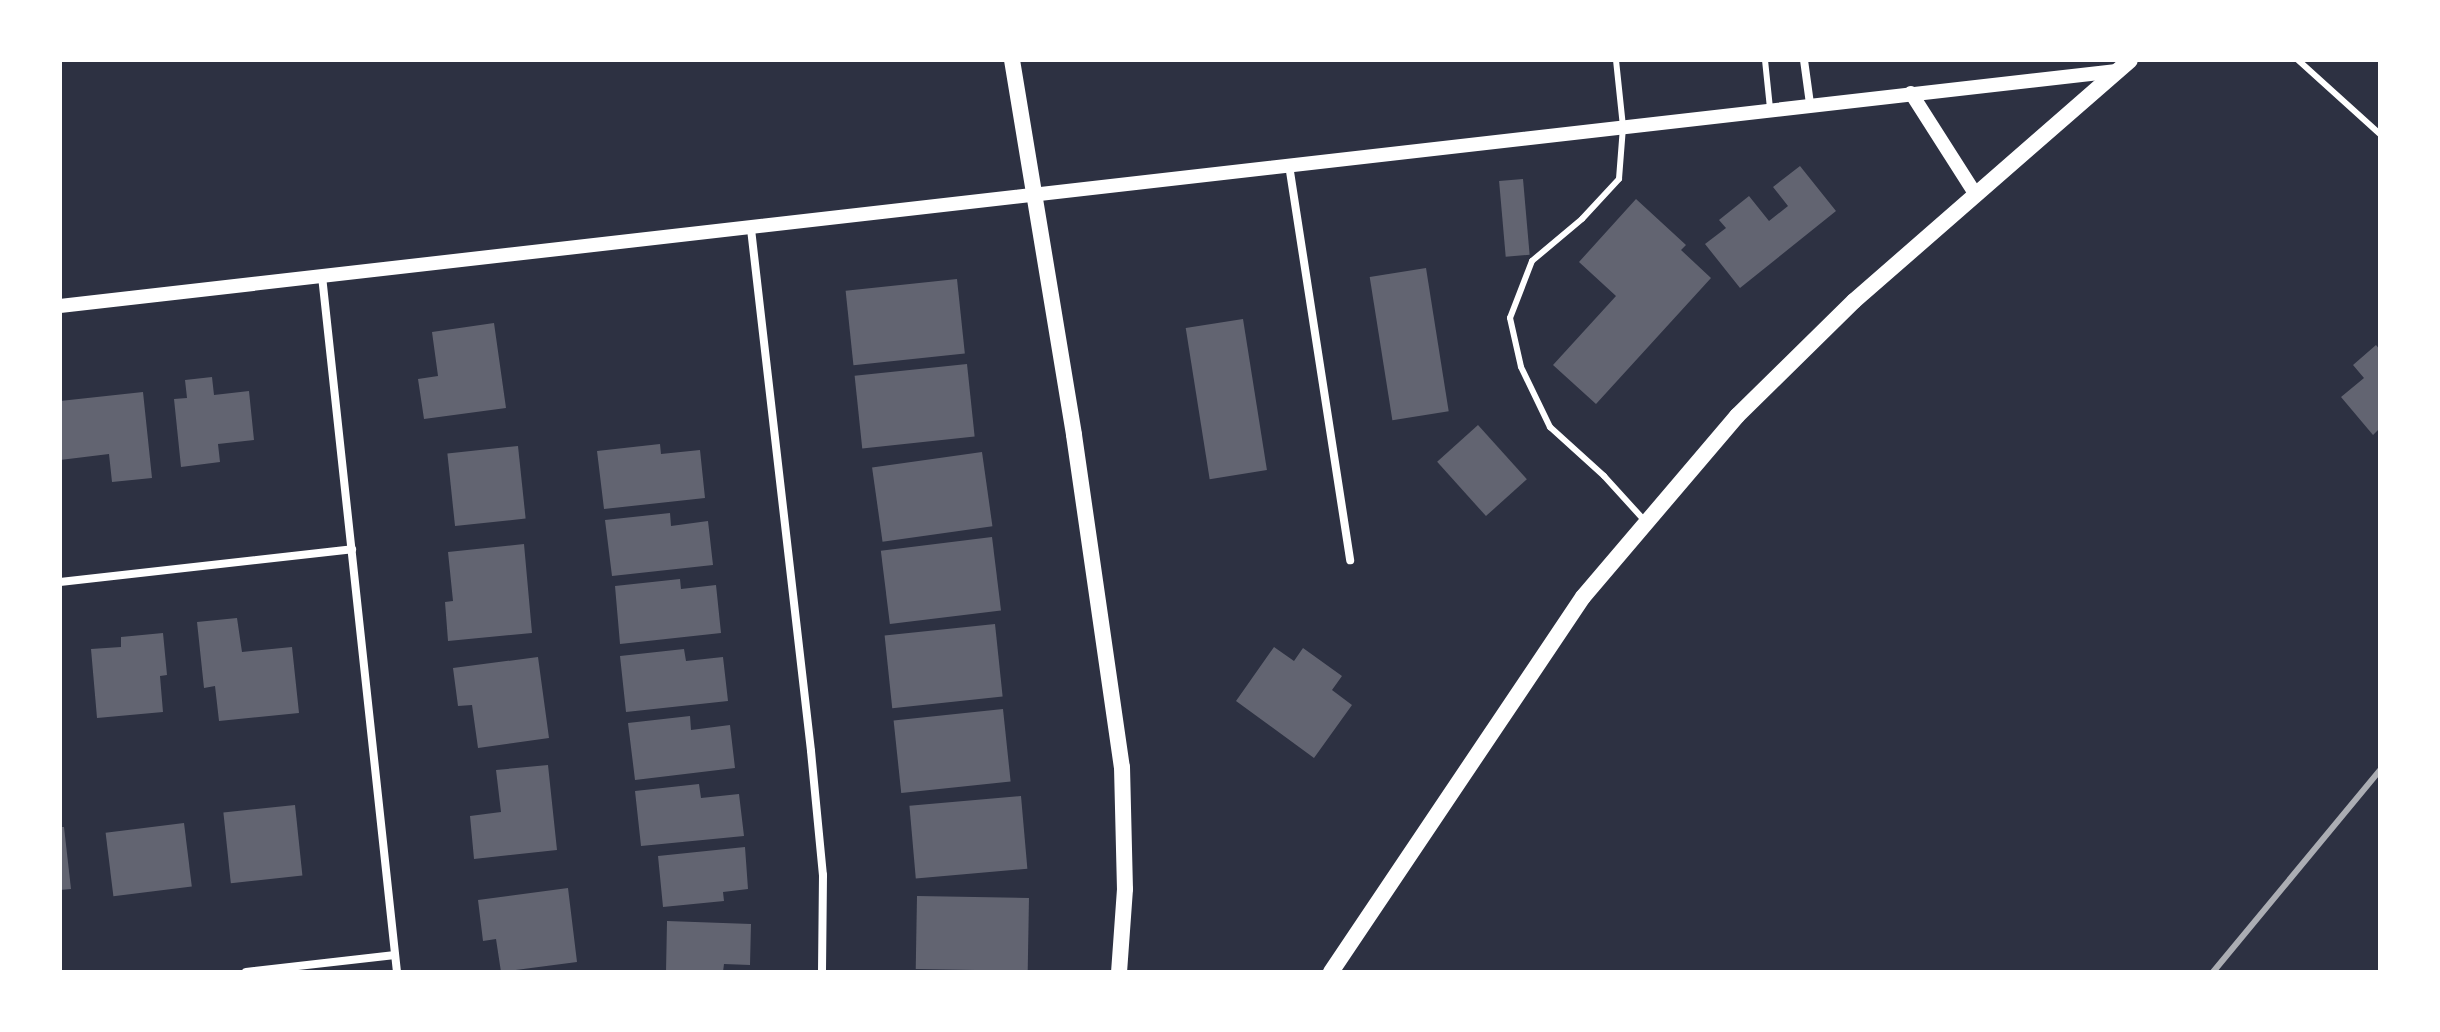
<!DOCTYPE html>
<style>
body{margin:0}
#map{position:relative;width:2440px;height:1032px;overflow:hidden;background:#2d3142;font-family:"Fira Sans Condensed",sans-serif}
div>[style]{position:absolute}
[style*='--x']{left:calc(var(--x)*1px);top:calc(var(--y)*1px);width:calc(var(--w)*1px);rotate:calc(var(--a)*1deg)}
.building>*{inset:0;background:#626471;transform-origin:0 0}
.service>*{height:6px;margin:-3px;padding:0 3px;transform-origin:3px;border-radius:3px;background:#fff}
.minor>*{height:8px;margin:-4px;padding:0 4px;transform-origin:4px;border-radius:4px;background:#fff}
.tertiary>*{height:14px;margin:-7px;padding:0 7px;transform-origin:7px;border-radius:7px;background:#fff}
.secondary>*{height:16px;margin:-8px;padding:0 8px;transform-origin:8px;border-radius:8px;background:#fff}
.rail>*{height:6px;margin:-3px;padding:0 3px;transform-origin:3px;border-radius:3px;background:#abadb3}
span{translate:-50% -50%;white-space:nowrap;text-align:center;line-height:1.15;-webkit-text-stroke:7px #fff;paint-order:stroke}
.frame{position:absolute;inset:0;border:62px solid #fff;pointer-events:none}
</style>
<div id="map">
<div class="building">
<div style="clip-path:polygon(1800px 166px,1836px 211px,1740px 288px,1705px 244px,1726px 228px,1719px 220px,1749px 196px,1769px 221px,1788px 206px,1773px 187px)"></div>
<div style="left:1523px;top:179px;width:76px;height:24px;rotate:85deg"></div>
<div style="clip-path:polygon(1636px 199px,1686px 245px,1681px 250px,1711px 278px,1596px 404px,1553px 365px,1616px 296px,1579px 262px)"></div>
<div style="left:1426px;top:268px;width:145px;height:57px;rotate:81deg"></div>
<div style="left:957px;top:279px;width:75px;height:112px;rotate:84deg"></div>
<div style="left:1243px;top:319px;width:153px;height:58px;rotate:81deg"></div>
<div style="clip-path:polygon(494px 323px,506px 408px,424px 419px,418px 379px,438px 376px,432px 332px)"></div>
<div style="clip-path:polygon(2376px 345px,2380px 350px,2380px 428px,2373px 435px,2341px 397px,2364px 378px,2353px 365px)"></div>
<div style="left:967px;top:364px;width:73px;height:113px;rotate:84deg"></div>
<div style="clip-path:polygon(212px 377px,214px 395px,249px 391px,254px 440px,218px 444px,220px 462px,181px 467px,174px 399px,187px 398px,185px 380px)"></div>
<div style="clip-path:polygon(143px 392px,152px 478px,112px 482px,109px 454px,60px 460px,60px 401px)"></div>
<div style="left:1478px;top:425px;width:73px;height:55px;rotate:48deg"></div>
<div style="clip-path:polygon(660px 444px,661px 454px,700px 450px,705px 498px,604px 509px,597px 451px)"></div>
<div style="left:518px;top:446px;width:73px;height:71px;rotate:84deg"></div>
<div style="left:982px;top:452px;width:75px;height:111px;rotate:82deg"></div>
<div style="clip-path:polygon(670px 513px,671px 526px,708px 521px,713px 565px,612px 576px,605px 520px)"></div>
<div style="left:992px;top:537px;width:74px;height:112px;rotate:83deg"></div>
<div style="clip-path:polygon(524px 544px,532px 633px,448px 641px,445px 602px,453px 601px,448px 552px)"></div>
<div style="clip-path:polygon(680px 579px,681px 589px,716px 585px,721px 633px,620px 644px,615px 586px)"></div>
<div style="clip-path:polygon(237px 618px,242px 652px,292px 647px,299px 713px,219px 721px,215px 686px,204px 688px,197px 622px)"></div>
<div style="left:995px;top:624px;width:73px;height:111px;rotate:84deg"></div>
<div style="clip-path:polygon(163px 633px,167px 675px,160px 676px,163px 712px,97px 718px,91px 649px,121px 647px,121px 637px)"></div>
<div style="clip-path:polygon(1274px 647px,1294px 661px,1303px 648px,1342px 676px,1332px 690px,1352px 705px,1314px 758px,1236px 701px)"></div>
<div style="clip-path:polygon(684px 649px,686px 661px,723px 657px,728px 701px,626px 712px,620px 656px)"></div>
<div style="clip-path:polygon(538px 657px,549px 738px,478px 748px,472px 705px,458px 706px,453px 668px)"></div>
<div style="left:1003px;top:709px;width:73px;height:110px;rotate:84deg"></div>
<div style="clip-path:polygon(690px 716px,691px 730px,730px 725px,735px 768px,635px 780px,628px 723px)"></div>
<div style="clip-path:polygon(548px 765px,557px 850px,474px 859px,470px 816px,501px 812px,496px 770px)"></div>
<div style="clip-path:polygon(699px 784px,701px 798px,739px 794px,744px 836px,641px 846px,635px 791px)"></div>
<div style="left:1021px;top:796px;width:73px;height:112px;rotate:85deg"></div>
<div style="left:295px;top:805px;width:71px;height:72px;rotate:84deg"></div>
<div style="left:184px;top:823px;width:64px;height:79px;rotate:83deg"></div>
<div style="clip-path:polygon(60px 827px,64px 827px,71px 889px,60px 890px)"></div>
<div style="clip-path:polygon(745px 847px,748px 889px,723px 892px,724px 901px,663px 907px,658px 856px)"></div>
<div style="clip-path:polygon(568px 888px,577px 962px,501px 972px,496px 939px,483px 941px,478px 900px)"></div>
<div style="left:917px;top:896px;width:112px;height:73px;rotate:1deg"></div>
<div style="clip-path:polygon(667px 921px,751px 924px,750px 965px,724px 964px,723px 972px,666px 972px)"></div>
</div>
<div class="service">
<div style="--x:1616;--y:60;--w:67;--a:84"></div>
<div style="--x:1623;--y:127;--w:52;--a:94.4"></div>
<div style="--x:1619;--y:179;--w:54;--a:132.8"></div>
<div style="--x:1582;--y:219;--w:65;--a:140"></div>
<div style="--x:1532;--y:261;--w:61;--a:111.1"></div>
<div style="--x:1510;--y:318;--w:50;--a:77.3"></div>
<div style="--x:1521;--y:367;--w:67;--a:64.2"></div>
<div style="--x:1550;--y:427;--w:73;--a:42.2"></div>
<div style="--x:1604;--y:476;--w:61;--a:47.7"></div>
<div style="--x:1765;--y:60;--w:48;--a:84.1"></div>
<div style="--x:2298;--y:60;--w:110;--a:42.1"></div>
</div>
<div class="minor">
<div style="--x:1804;--y:60;--w:44;--a:82.2"></div>
<div style="--x:1289;--y:165;--w:400;--a:81.2"></div>
<div style="--x:751;--y:229;--w:525;--a:83.44"></div>
<div style="--x:811;--y:751;--w:125;--a:84.5"></div>
<div style="--x:823;--y:875;--w:97;--a:90.6"></div>
<div style="--x:322;--y:276;--w:700;--a:83.85"></div>
<div style="--x:60;--y:582;--w:294;--a:-6.4"></div>
<div style="--x:246;--y:972;--w:150;--a:-6.5"></div>
</div>
<div class="tertiary">
<div style="--x:1911;--y:93;--w:121;--a:57.5"></div>
<div style="--x:60;--y:306;--w:2070;--a:-6.52"></div>
</div>
<div class="secondary">
<div style="--x:1012;--y:60;--w:380;--a:80.6"></div>
<div style="--x:1074;--y:435;--w:335;--a:81.8"></div>
<div style="--x:1122;--y:767;--w:122;--a:88.6"></div>
<div style="--x:1125;--y:889;--w:83;--a:94.1"></div>
<div style="--x:1331;--y:972;--w:452;--a:-56.1"></div>
<div style="--x:1583;--y:597;--w:238;--a:-49.6"></div>
<div style="--x:1737;--y:416;--w:164;--a:-44.5"></div>
<div style="--x:1854;--y:301;--w:366;--a:-41.1"></div>
</div>
<div class="rail">
<div style="--x:2213;--y:972;--w:262;--a:-50.4"></div>
</div>
<div class="frame"></div>
</div>
